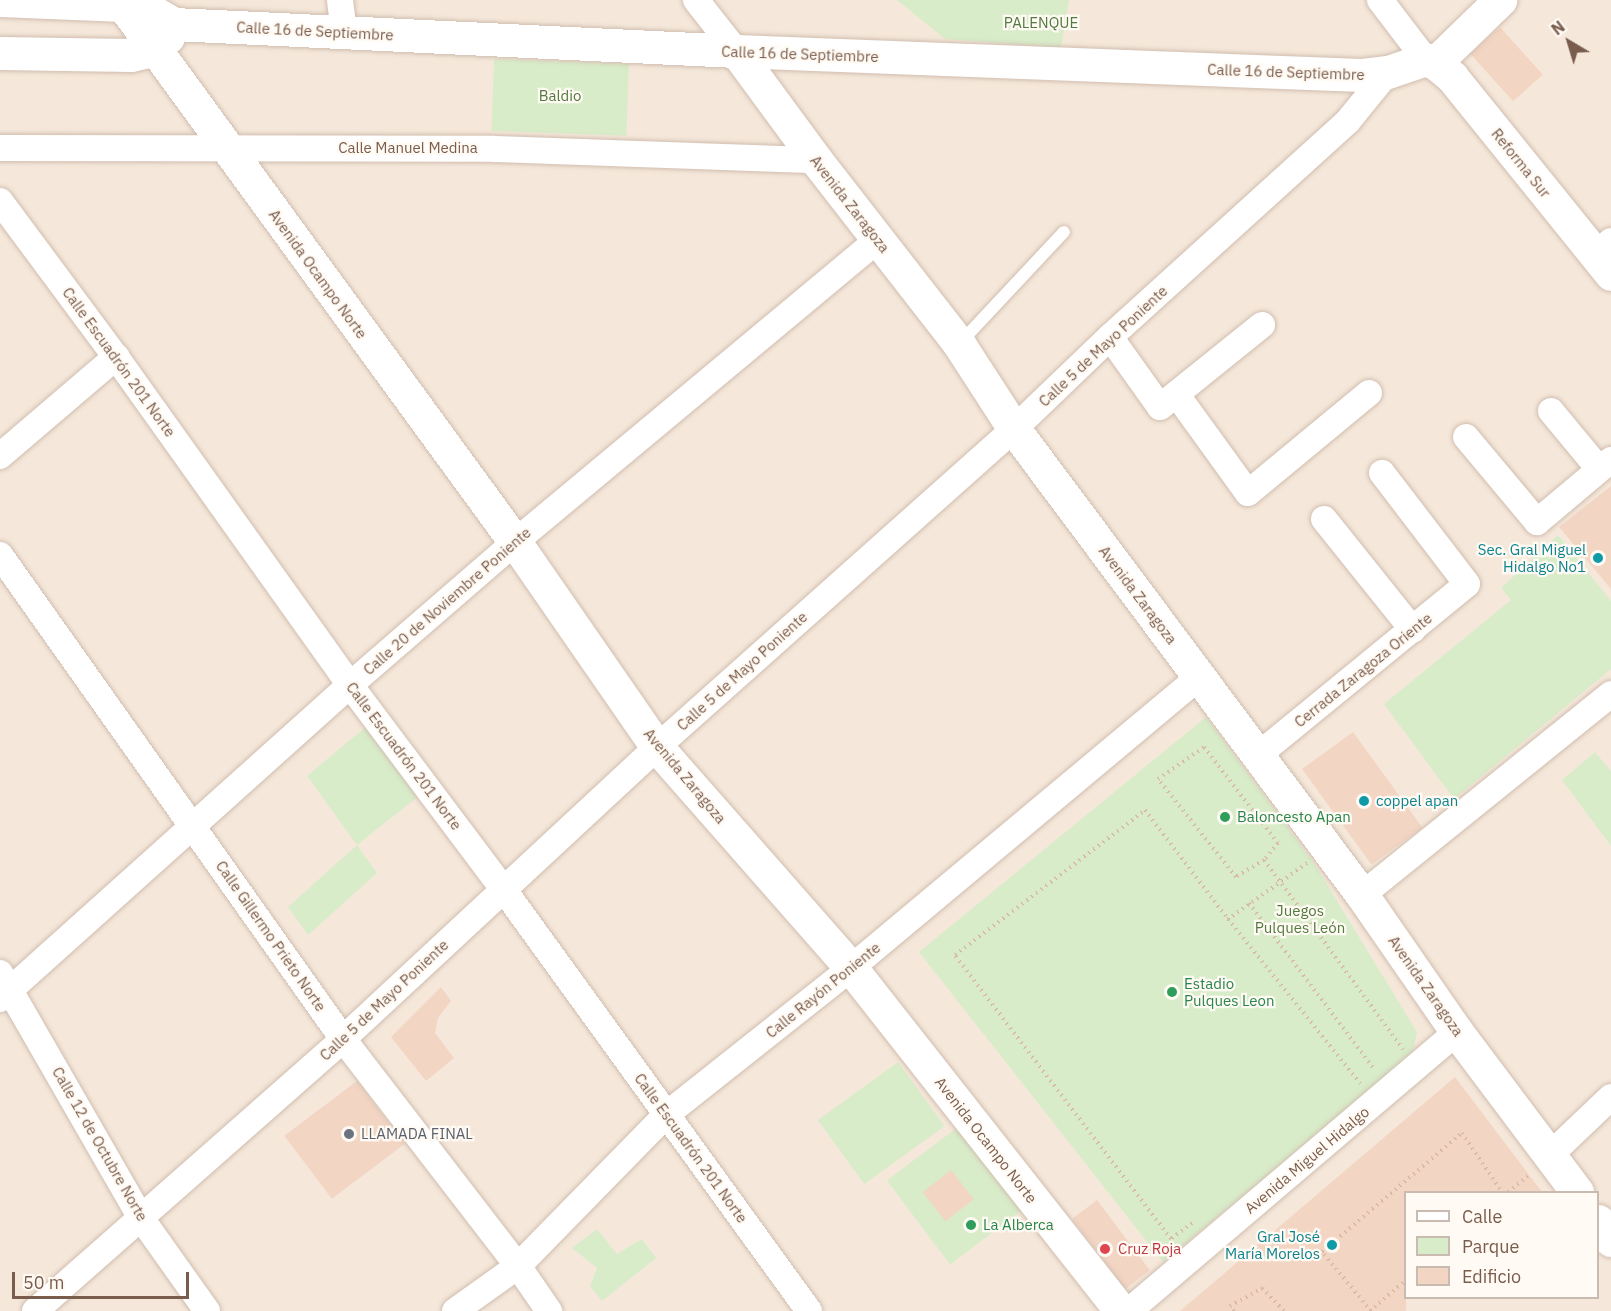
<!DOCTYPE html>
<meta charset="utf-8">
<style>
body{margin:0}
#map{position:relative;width:1611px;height:1311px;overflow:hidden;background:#fdf6ec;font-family:"IBM Plex Sans",sans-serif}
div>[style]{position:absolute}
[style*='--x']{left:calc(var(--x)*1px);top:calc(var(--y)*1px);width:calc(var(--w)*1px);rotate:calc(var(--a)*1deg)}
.residential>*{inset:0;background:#f5e8da}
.green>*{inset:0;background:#d8ecc9;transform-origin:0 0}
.building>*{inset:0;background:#f3d5c3;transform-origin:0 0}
.path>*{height:4px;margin-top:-2px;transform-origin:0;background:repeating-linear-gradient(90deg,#d9b8a5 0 1.5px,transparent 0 6px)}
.roads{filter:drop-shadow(0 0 2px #d1beb0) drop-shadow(0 0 2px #d1beb0)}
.lane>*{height:12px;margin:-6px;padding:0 6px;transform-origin:6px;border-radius:6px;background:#fff}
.street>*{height:26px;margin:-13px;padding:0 13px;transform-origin:13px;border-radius:13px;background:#fff}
.secondary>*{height:33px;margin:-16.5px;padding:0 16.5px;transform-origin:16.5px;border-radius:16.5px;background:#fff}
.dots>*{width:16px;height:16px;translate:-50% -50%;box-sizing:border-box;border:3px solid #fffaf3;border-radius:50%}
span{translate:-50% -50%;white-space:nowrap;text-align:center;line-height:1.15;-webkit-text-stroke:4.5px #fffaf3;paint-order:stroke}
.park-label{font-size:15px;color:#537a41}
.street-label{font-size:15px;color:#7a5c4d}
.culture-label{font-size:15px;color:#0d838f}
.right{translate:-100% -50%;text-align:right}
.left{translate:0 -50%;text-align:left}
.leisure-label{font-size:15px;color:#27864d}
.worship-label{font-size:15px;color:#5b616d}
.health-label{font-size:15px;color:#be3a42}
.legend{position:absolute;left:1404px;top:1191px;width:195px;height:108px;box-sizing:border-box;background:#fffaf3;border:2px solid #cabbb1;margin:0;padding:8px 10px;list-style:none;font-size:18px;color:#7a5c4d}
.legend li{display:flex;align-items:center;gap:12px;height:30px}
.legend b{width:30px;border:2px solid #cabbb1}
.north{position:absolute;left:1539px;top:12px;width:60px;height:60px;-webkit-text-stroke:4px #fffaf3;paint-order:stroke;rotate:322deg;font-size:16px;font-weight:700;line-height:24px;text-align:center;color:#7a5c4d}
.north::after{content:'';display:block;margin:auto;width:21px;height:27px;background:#7a5c4d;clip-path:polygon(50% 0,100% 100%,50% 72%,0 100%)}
.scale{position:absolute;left:12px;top:1272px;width:177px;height:27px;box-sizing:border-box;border:3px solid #7a5c4d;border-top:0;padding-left:8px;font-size:18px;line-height:21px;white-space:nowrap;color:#7a5c4d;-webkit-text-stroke:4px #fffaf3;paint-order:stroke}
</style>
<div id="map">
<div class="residential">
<div style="clip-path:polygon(evenodd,0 0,1611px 0,1611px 1311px,0 1311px,0 0,1406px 1192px,1598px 1192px,1598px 1298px,1406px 1298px,1406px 1192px)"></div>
</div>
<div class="green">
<div style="clip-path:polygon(897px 0,1069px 0,1061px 48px,945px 39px)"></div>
<div style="left:494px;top:59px;width:135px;height:72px;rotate:2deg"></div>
<div style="clip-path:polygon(1558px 535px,1611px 601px,1611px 669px,1454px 799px,1384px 704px,1511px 600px,1501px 588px)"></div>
<div style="clip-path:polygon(1206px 717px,1312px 860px,1417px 1032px,1412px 1055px,1163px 1262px,919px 952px)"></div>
<div style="clip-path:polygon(374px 720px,425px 791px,357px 845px,377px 873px,308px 935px,288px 907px,357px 845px,307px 776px)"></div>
<div style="clip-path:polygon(1595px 752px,1611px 771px,1611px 846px,1562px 780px)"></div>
<div style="left:898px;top:1062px;width:79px;height:99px;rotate:54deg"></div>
<div style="left:958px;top:1127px;width:105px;height:89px;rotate:53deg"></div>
<div style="clip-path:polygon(597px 1229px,617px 1254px,642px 1239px,656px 1258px,602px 1301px,590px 1286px,597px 1268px,572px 1248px)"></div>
</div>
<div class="building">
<div style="left:1500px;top:27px;width:64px;height:40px;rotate:48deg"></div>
<div style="clip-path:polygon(1611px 486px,1611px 589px,1559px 527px)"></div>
<div style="left:1353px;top:732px;width:118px;height:63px;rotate:54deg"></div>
<div style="clip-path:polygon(441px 987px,451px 1001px,438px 1018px,435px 1033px,454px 1058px,426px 1081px,391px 1037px)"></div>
<div style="clip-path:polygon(1455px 1077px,1542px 1192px,1406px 1192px,1406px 1311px,1180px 1311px)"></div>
<div style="left:357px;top:1081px;width:79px;height:91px;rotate:53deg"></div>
<div style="left:951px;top:1170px;width:37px;height:36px;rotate:52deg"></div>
<div style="left:1097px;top:1200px;width:88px;height:31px;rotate:53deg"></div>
</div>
<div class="path">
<div style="--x:1264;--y:860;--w:33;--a:149"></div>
<div style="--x:1236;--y:877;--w:125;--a:-128.5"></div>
<div style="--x:1158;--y:779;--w:56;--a:-34.8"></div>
<div style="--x:1204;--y:747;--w:121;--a:52.4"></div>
<div style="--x:1278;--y:843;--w:22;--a:129"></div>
<div style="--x:1264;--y:860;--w:235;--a:53.7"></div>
<div style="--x:1307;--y:863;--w:97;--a:144.7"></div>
<div style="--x:1228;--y:919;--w:211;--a:51.2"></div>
<div style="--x:1249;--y:903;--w:209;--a:53"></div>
<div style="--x:1508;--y:1192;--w:26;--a:-39"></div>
<div style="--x:1192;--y:1223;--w:26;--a:143"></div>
<div style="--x:1171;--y:1239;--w:357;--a:-127.3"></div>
<div style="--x:955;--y:955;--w:239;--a:-37.3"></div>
<div style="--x:1145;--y:810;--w:137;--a:52.7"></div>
<div style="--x:1234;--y:1311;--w:6;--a:-129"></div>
<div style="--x:1230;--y:1306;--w:37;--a:-29"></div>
<div style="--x:1262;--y:1288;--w:32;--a:46"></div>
<div style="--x:1370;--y:1311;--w:48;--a:-40.7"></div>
<div style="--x:1371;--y:1311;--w:77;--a:-129.7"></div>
<div style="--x:1322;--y:1252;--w:184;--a:-40.4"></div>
<div style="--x:1462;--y:1133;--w:71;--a:55.9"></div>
</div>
<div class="roads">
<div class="lane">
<div style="--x:960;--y:343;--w:152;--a:-46.9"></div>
</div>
<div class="street">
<div style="--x:340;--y:0;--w:33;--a:83"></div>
<div style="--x:696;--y:0;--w:65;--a:51.9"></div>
<div style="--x:1380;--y:0;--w:74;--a:52.7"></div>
<div style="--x:0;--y:148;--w:494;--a:0.1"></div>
<div style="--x:494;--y:149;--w:322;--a:2"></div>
<div style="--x:0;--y:201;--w:194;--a:53.4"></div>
<div style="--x:116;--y:357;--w:403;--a:54.5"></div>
<div style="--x:350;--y:685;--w:256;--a:53.1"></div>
<div style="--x:504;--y:890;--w:520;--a:54.08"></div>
<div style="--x:1595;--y:256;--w:22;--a:-43"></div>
<div style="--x:1110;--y:337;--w:86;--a:54.5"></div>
<div style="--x:1160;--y:407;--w:131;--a:-38.8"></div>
<div style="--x:1177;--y:395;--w:121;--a:54.1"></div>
<div style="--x:1248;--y:493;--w:157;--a:-39.6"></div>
<div style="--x:1551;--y:411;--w:75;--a:50.4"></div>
<div style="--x:1466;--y:437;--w:111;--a:50.1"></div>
<div style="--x:1537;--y:522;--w:97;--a:-40"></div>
<div style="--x:0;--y:456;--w:153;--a:-40.5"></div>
<div style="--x:1324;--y:519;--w:142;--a:51.3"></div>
<div style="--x:0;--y:555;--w:593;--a:54.68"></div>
<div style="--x:343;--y:1039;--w:287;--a:52.4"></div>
<div style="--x:518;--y:1266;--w:55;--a:55.4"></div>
<div style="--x:1257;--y:756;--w:271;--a:-39.3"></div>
<div style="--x:1467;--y:584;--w:140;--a:-127.4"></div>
<div style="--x:1362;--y:895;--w:320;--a:-38.9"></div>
<div style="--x:0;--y:973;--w:283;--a:60.1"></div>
<div style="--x:141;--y:1218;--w:114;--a:54.6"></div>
<div style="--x:0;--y:999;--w:470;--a:-41.9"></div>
<div style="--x:350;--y:685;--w:218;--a:-40.9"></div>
<div style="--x:515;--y:542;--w:471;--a:-39.8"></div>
<div style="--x:1550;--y:1155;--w:84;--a:-43.6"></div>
<div style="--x:35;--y:1311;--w:411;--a:-41.4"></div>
<div style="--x:343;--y:1039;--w:429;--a:-42.9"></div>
<div style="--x:657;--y:747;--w:478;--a:-41.7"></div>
<div style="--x:1014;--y:429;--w:133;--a:-43.8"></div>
<div style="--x:1110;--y:337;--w:321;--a:-42.2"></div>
<div style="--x:1348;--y:121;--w:63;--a:-50.8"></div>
<div style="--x:455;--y:1311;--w:77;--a:-35.5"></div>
<div style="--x:518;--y:1266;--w:213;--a:-45.6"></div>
<div style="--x:667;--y:1114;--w:235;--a:-38.4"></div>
<div style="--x:851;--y:968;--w:454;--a:-39.9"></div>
<div style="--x:1129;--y:1311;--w:431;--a:-40.4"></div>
</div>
<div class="secondary">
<div style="--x:0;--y:0;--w:123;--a:2.3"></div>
<div style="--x:123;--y:5;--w:33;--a:14"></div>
<div style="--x:155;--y:13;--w:22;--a:30"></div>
<div style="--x:174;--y:24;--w:563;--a:2.75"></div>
<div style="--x:736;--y:51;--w:626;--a:2.2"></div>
<div style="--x:1362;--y:75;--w:26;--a:-7"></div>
<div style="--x:1388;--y:72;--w:39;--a:-19"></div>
<div style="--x:1425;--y:59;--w:11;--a:22"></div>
<div style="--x:1435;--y:63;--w:22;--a:39"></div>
<div style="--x:1452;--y:77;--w:253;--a:51.1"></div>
<div style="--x:123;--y:5;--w:665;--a:53.87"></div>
<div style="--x:515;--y:542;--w:249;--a:55.3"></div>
<div style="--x:657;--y:747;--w:294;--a:48.7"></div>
<div style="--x:851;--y:968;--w:437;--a:51.8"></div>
<div style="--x:736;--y:51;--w:135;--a:53.7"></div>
<div style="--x:816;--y:160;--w:233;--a:52.1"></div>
<div style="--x:959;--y:344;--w:101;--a:57.1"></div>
<div style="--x:1014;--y:429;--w:582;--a:53.25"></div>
<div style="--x:1362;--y:895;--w:167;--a:55.3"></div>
<div style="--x:1457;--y:1032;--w:200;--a:53.1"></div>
<div style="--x:0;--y:53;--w:131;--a:0.9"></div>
<div style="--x:131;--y:55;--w:23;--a:-13"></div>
<div style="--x:153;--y:50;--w:20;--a:-41"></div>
<div style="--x:1435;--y:63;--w:91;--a:-44.1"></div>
<div style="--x:1598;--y:1221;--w:23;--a:56"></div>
</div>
</div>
<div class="dots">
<div style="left:1598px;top:558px;background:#0f9aa8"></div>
<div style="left:1364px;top:801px;background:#0f9aa8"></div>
<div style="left:1225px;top:817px;background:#2e9e5b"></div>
<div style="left:1172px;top:992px;background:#2e9e5b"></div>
<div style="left:349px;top:1134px;background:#6b7280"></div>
<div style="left:971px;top:1225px;background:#2e9e5b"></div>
<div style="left:1332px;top:1245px;background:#0f9aa8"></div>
<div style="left:1105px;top:1249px;background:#e0444e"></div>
</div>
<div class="park-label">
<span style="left:1041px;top:23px">PALENQUE</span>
<span style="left:560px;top:96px">Baldio</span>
<span style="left:1300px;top:919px">Juegos<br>Pulques León</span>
</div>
<div class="street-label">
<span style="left:315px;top:31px;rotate:3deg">Calle 16 de Septiembre</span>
<span style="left:800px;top:54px;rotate:2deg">Calle 16 de Septiembre</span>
<span style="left:1286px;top:72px;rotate:2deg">Calle 16 de Septiembre</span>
<span style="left:408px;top:148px">Calle Manuel Medina</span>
<span style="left:1521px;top:163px;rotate:51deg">Reforma Sur</span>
<span style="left:850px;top:204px;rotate:52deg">Avenida Zaragoza</span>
<span style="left:318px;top:274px;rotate:54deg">Avenida Ocampo Norte</span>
<span style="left:1103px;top:346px;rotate:-43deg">Calle 5 de Mayo Poniente</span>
<span style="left:119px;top:362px;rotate:54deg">Calle Escuadrón 201 Norte</span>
<span style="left:1138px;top:595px;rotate:53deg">Avenida Zaragoza</span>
<span style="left:447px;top:601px;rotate:-41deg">Calle 20 de Noviembre Poniente</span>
<span style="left:1363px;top:670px;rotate:-39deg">Cerrada Zaragoza Oriente</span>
<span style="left:742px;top:671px;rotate:-42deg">Calle 5 de Mayo Poniente</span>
<span style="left:404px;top:756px;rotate:53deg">Calle Escuadrón 201 Norte</span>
<span style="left:685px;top:776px;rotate:50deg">Avenida Zaragoza</span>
<span style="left:271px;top:936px;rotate:55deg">Calle Gillermo Prieto Norte</span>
<span style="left:1426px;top:986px;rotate:55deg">Avenida Zaragoza</span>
<span style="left:823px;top:990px;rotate:-39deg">Calle Rayón Poniente</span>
<span style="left:384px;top:1000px;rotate:-43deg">Calle 5 de Mayo Poniente</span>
<span style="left:986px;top:1140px;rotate:52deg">Avenida Ocampo Norte</span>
<span style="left:100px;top:1144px;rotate:60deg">Calle 12 de Octubre Norte</span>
<span style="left:691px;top:1148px;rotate:54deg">Calle Escuadrón 201 Norte</span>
<span style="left:1307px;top:1160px;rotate:-40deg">Avenida Miguel Hidalgo</span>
</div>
<div class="culture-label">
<span class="right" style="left:1586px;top:558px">Sec. Gral Miguel<br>Hidalgo No1</span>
<span class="left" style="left:1376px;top:801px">coppel apan</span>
<span class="right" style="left:1320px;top:1245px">Gral José<br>María Morelos</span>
</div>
<div class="leisure-label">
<span class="left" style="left:1237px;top:817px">Baloncesto Apan</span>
<span class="left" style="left:1184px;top:992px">Estadio<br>Pulques Leon</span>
<span class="left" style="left:983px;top:1225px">La Alberca</span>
</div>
<div class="worship-label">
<span class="left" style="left:361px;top:1134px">LLAMADA FINAL</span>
</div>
<div class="health-label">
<span class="left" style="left:1118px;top:1249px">Cruz Roja</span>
</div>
<ul class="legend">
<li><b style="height:8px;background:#fff"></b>Calle</li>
<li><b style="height:16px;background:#d8ecc9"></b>Parque</li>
<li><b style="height:16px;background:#f3d5c3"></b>Edificio</li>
</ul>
<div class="north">N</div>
<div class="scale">50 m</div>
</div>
